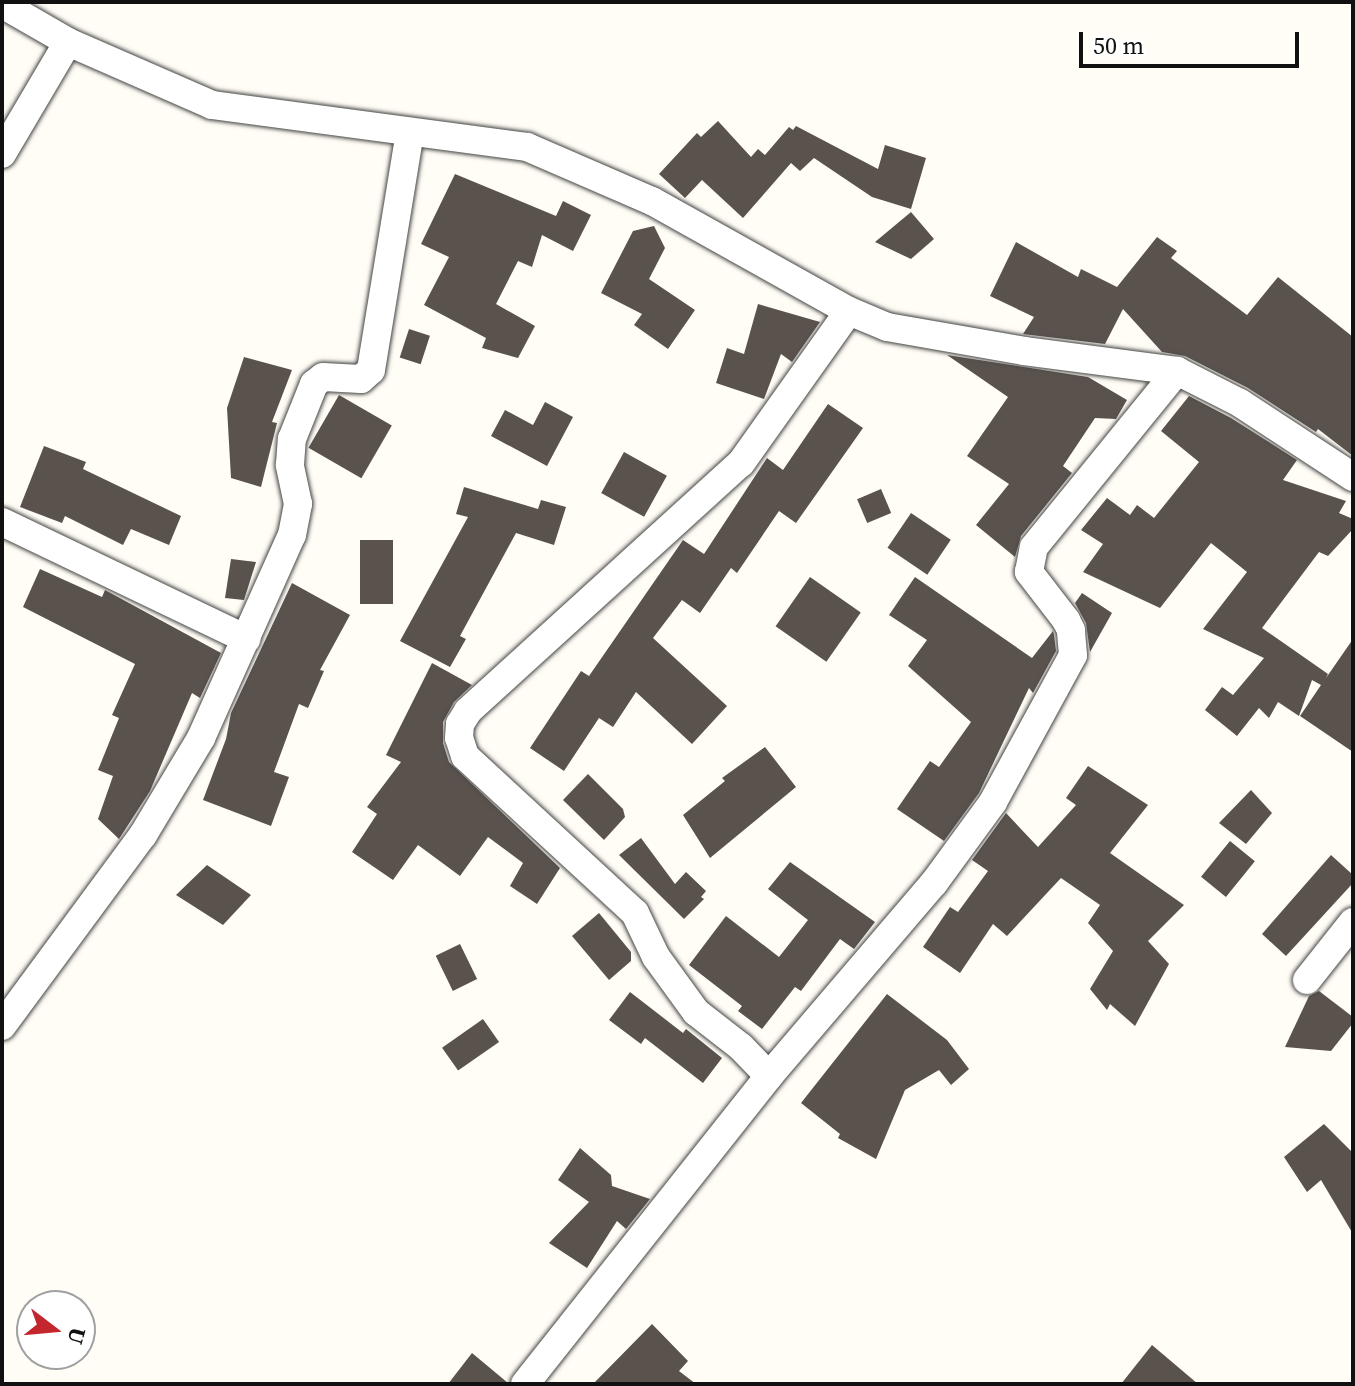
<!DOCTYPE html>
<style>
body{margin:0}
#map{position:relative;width:1355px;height:1386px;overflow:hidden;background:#fffdf5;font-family:"Source Serif 4",serif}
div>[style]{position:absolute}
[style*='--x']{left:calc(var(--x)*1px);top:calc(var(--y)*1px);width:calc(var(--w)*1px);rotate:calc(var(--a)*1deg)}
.building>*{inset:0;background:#5a524d;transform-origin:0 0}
.roads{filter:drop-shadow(0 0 2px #444) drop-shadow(0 0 2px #444)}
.minor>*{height:28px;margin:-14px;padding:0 14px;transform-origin:14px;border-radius:14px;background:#fff}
span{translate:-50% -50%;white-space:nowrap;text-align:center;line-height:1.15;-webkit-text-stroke:8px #fff;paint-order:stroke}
.frame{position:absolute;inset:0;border:4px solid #111;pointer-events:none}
.north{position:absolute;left:16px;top:1290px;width:80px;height:80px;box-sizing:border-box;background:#fff;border:2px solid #a0a0a0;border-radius:50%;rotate:106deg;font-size:22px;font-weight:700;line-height:32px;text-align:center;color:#111}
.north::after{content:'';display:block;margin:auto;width:28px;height:36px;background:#c4262e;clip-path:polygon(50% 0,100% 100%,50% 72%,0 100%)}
.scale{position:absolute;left:1079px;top:32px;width:220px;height:36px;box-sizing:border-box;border:4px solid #111;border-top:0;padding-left:10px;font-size:24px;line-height:28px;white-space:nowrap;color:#111;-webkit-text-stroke:6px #fff;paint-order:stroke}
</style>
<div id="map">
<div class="building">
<div style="clip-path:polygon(718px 121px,751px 157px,758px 149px,765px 155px,789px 127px,793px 130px,796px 126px,878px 169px,885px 145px,926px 158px,911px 209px,872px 197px,814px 158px,800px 171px,791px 163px,743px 218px,702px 180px,685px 198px,659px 174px,697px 133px,701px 137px)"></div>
<div style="clip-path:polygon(455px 174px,556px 216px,563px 201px,591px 215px,573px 251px,542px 235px,532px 267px,518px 261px,496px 304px,535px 326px,518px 358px,482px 348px,486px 338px,424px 305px,449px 257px,421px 244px)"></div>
<div style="clip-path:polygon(911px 212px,934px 239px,911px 259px,875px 242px)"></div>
<div style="clip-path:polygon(654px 226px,665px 248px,649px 279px,695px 310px,668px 349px,634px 325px,642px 314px,601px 293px,633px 231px)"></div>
<div style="clip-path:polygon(1157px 237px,1177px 251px,1171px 258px,1247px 315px,1278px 277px,1353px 337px,1353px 456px,1318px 429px,1316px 432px,1248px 388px,1185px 356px,1162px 352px,1123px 309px,1105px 344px,1023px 334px,1034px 317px,990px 296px,1016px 242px,1078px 277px,1081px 269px,1117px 287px)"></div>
<div style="clip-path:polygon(758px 304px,820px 322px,792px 362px,781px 354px,764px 399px,716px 383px,727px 348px,744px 354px)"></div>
<div style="left:409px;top:329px;width:22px;height:30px;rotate:18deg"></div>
<div style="clip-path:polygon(947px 355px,1088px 377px,1127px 400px,1116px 419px,1095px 418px,1063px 466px,1072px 473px,1021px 536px,1015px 557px,976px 525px,1009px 484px,967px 456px,1008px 397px)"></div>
<div style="clip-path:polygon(244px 357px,292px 370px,272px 422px,277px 423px,261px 487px,231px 478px,227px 408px)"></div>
<div style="left:339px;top:395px;width:61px;height:61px;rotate:30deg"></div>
<div style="clip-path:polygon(1189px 396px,1231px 418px,1297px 460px,1283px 480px,1346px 501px,1339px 513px,1353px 519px,1353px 529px,1328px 556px,1319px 552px,1262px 628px,1328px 674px,1326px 678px,1353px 639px,1353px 752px,1300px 716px,1321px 685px,1312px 680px,1299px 716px,1278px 702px,1269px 718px,1259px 708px,1237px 736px,1205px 710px,1222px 687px,1233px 695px,1264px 658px,1203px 629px,1247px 572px,1211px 543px,1160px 608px,1083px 572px,1103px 544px,1081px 530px,1107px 498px,1130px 515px,1137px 505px,1154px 518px,1199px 462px,1161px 431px)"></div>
<div style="clip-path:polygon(545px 402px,573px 417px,547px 466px,491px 436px,505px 410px,533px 425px)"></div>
<div style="clip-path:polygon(828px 404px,863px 428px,796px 523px,779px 511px,737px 573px,731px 568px,700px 613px,682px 600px,653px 638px,727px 706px,692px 744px,636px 692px,613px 727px,599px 718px,564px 771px,530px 748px,581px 671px,589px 676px,683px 540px,704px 554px,767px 458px,783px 470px)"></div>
<div style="clip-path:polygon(44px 446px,86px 462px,83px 469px,181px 516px,169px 545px,131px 529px,123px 545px,65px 516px,62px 523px,20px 507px)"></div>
<div style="left:624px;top:452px;width:49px;height:47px;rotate:29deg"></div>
<div style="clip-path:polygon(464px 487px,538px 509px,541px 500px,566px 507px,554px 545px,516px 533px,460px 636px,466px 639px,450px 667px,400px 641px,468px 517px,456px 514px)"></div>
<div style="left:881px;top:489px;width:26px;height:26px;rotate:67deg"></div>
<div style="left:911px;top:513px;width:48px;height:42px;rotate:34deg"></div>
<div style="left:360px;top:540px;width:33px;height:64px"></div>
<div style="clip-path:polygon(231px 559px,256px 562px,244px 600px,225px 598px)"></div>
<div style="clip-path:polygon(40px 569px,102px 597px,105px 590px,221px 653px,200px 698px,192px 693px,150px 791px,119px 839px,98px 819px,113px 776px,98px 770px,119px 718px,112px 715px,135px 664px,23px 607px)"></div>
<div style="left:810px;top:577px;width:62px;height:60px;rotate:35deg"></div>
<div style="clip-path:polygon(915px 577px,1032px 658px,1053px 631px,1054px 635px,1056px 651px,1033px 693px,1029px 688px,979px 793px,944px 841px,897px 809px,930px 761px,939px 767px,971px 722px,908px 666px,927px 640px,889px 615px)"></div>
<div style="clip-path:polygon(292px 583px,350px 615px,320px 670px,324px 671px,308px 708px,299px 704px,274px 772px,289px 777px,271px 826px,203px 800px,226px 739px,231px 713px)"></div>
<div style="clip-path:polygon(1082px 593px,1112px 613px,1090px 652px,1086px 623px,1075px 603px)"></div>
<div style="clip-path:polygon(432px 663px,472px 685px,454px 702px,443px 722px,443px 743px,449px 762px,560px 868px,537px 904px,510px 886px,523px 863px,488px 837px,460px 876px,418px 845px,393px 880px,352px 852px,377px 814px,367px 807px,401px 762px,386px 755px)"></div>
<div style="clip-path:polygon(765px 747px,796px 787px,710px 858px,683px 815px,725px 781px,722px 778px)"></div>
<div style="clip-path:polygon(1088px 766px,1148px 805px,1110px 853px,1184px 905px,1148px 941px,1169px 964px,1135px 1026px,1110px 1004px,1107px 1010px,1090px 989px,1113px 951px,1088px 923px,1100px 905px,1061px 878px,1007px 936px,993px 924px,960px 973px,923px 947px,950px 907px,958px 912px,988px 871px,972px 860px,1006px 813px,1038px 847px,1076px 805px,1066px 798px)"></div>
<div style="clip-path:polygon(588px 774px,623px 809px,625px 817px,604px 840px,563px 800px)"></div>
<div style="clip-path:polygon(1251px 790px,1272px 813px,1246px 844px,1219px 823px)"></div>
<div style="clip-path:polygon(641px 838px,675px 884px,686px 872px,706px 891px,701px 897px,704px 899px,684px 919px,619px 855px)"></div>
<div style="left:1230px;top:841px;width:32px;height:46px;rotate:39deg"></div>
<div style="clip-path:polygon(1331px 855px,1353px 875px,1353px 883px,1286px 956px,1262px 934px)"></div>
<div style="clip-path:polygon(790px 862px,875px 922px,854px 949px,840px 939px,801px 991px,795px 987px,762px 1029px,738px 1011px,742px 1006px,689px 965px,726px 916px,779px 957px,808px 920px,768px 889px)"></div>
<div style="clip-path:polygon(207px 865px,251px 895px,223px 925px,176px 895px)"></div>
<div style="clip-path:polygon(599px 913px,631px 952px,631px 961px,609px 980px,572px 936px)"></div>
<div style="left:460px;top:944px;width:39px;height:27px;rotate:64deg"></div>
<div style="clip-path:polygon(1319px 991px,1353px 1017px,1353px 1023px,1331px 1051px,1285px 1047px,1309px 996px)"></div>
<div style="clip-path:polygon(630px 992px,683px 1033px,686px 1029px,722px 1058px,703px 1083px,645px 1038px,641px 1044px,609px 1020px)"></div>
<div style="clip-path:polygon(887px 994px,947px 1040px,969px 1069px,951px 1085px,939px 1070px,905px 1090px,876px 1159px,838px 1138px,840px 1134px,801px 1103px)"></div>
<div style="left:483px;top:1019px;width:28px;height:50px;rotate:55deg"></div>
<div style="clip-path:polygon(1324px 1124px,1353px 1153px,1353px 1234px,1321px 1180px,1307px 1192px,1284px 1157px)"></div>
<div style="clip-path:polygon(580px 1148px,611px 1175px,612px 1186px,650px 1199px,626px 1229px,617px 1221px,587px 1268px,549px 1243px,589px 1202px,558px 1180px)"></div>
<div style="clip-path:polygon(652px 1324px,688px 1361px,679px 1371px,696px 1384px,593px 1384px)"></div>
<div style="clip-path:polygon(1152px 1345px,1198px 1384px,1121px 1384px)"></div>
<div style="clip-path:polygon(472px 1353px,508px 1383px,508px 1384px,448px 1384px)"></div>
</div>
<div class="roads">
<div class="minor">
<div style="--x:2;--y:4;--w:76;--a:29.9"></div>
<div style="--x:68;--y:42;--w:157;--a:23.6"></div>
<div style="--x:212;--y:105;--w:318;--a:7.6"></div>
<div style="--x:527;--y:147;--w:136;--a:23.4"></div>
<div style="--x:652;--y:201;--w:226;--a:29.2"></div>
<div style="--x:849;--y:311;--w:41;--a:22.8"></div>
<div style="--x:887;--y:327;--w:139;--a:9.9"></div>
<div style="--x:1024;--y:351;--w:154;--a:7.4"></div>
<div style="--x:1177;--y:371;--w:71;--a:26.9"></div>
<div style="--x:1240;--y:403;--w:135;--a:33.2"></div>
<div style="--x:2;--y:154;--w:130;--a:-59.5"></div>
<div style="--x:2;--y:522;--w:271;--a:25.6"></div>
<div style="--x:1307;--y:980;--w:74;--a:-51.6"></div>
<div style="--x:2;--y:1026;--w:237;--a:-53.6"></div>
<div style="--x:143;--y:835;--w:113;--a:-59.1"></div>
<div style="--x:201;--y:738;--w:222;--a:-65.9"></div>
<div style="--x:292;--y:535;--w:32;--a:-79"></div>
<div style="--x:298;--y:504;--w:40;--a:-102"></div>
<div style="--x:290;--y:465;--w:26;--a:-86"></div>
<div style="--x:292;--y:439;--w:59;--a:-68.2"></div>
<div style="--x:314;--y:384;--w:11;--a:-38"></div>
<div style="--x:323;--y:377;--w:38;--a:3"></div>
<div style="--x:361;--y:379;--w:13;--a:-42"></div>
<div style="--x:371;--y:370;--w:241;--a:-80.7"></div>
<div style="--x:769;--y:1076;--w:40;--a:-134"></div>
<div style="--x:741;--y:1047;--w:57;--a:-142.1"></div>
<div style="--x:696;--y:1012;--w:68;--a:-126"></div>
<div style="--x:656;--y:957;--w:49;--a:-115.5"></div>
<div style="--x:635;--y:913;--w:231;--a:-137.3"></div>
<div style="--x:465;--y:756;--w:19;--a:-108"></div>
<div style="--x:459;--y:738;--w:14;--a:-86"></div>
<div style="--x:460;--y:724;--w:15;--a:-58"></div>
<div style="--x:468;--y:711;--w:369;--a:-42.3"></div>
<div style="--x:741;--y:463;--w:186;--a:-54.6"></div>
<div style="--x:525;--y:1384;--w:393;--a:-51.6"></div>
<div style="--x:769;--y:1076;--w:254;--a:-49.5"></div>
<div style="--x:934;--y:883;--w:100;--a:-53.9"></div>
<div style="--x:993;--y:802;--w:167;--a:-61.4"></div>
<div style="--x:1073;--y:655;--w:25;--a:-95"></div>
<div style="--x:1071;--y:630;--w:11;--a:-117"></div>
<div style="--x:1066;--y:620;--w:61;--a:-127.6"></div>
<div style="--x:1029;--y:572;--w:25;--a:-79"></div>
<div style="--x:1034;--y:547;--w:227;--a:-50.9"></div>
</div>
</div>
<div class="frame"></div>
<div class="north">U</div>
<div class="scale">50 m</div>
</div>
